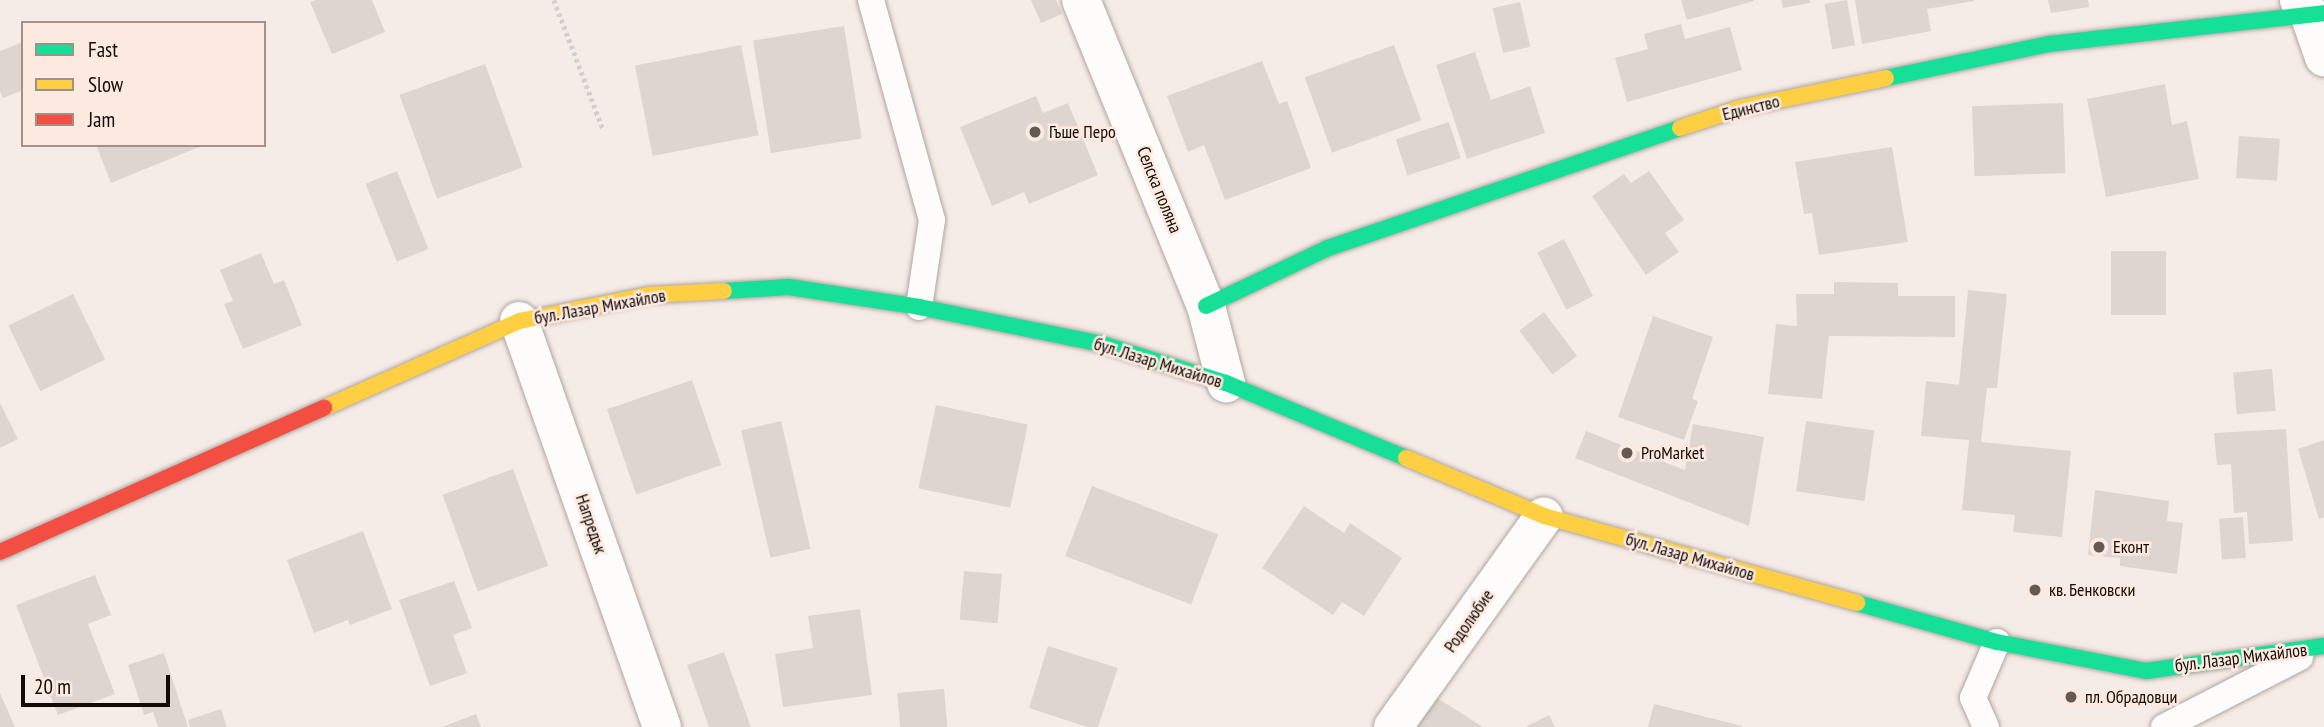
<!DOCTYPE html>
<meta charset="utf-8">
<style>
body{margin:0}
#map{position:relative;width:2324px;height:727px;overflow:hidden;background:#f6ece7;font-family:"PT Sans Narrow",sans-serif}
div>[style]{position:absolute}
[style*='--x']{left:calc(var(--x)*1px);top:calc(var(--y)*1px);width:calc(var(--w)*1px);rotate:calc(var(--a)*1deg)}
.building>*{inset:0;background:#dfd5d0;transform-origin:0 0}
.path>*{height:4.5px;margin-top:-2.25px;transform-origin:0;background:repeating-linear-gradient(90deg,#d2cfce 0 3.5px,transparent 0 7px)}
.roads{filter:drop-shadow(0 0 2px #b0a6a1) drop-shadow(0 0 2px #b0a6a1)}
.lane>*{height:26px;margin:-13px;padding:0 13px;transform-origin:13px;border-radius:13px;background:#fefcfb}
.street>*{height:38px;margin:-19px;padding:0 19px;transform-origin:19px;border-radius:19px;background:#fefcfb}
.fast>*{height:16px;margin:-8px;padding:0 8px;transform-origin:8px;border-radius:8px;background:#16e098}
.slow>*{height:16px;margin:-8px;padding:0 8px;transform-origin:8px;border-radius:8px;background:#ffcf43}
.jam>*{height:16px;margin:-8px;padding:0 8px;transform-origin:8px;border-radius:8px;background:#f24e42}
.dots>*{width:19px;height:19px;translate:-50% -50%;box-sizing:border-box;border:4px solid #fceae1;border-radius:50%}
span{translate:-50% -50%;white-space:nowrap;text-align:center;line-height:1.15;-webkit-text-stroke:5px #fceae1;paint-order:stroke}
.street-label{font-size:18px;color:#140a06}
.poi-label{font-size:18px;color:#140a06}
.left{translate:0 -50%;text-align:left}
.legend{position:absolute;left:21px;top:21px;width:245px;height:126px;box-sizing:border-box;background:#fceae1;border:2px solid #9f9089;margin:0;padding:9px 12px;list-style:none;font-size:21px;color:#140a06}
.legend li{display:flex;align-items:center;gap:14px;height:35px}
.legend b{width:35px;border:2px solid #9f9089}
.scale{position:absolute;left:21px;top:675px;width:149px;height:32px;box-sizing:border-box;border:4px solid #140a06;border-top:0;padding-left:9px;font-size:21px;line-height:24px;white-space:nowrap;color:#140a06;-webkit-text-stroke:5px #fceae1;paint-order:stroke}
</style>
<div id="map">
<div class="building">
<div style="clip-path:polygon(316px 0,372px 0,385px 32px,332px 54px,310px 2px)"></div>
<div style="clip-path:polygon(1031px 0,1056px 0,1062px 14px,1041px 23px)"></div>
<div style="clip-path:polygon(1681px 0,1754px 0,1754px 1px,1687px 20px)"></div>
<div style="clip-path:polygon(1781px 0,1810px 0,1810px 3px,1783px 8px)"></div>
<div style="left:1847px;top:0;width:46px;height:23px;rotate:80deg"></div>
<div style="clip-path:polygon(1855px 0,1974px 0,1974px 1px,1927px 9px,1931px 31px,1862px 44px)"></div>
<div style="clip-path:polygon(2048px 0,2088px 0,2089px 7px,2051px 13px)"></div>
<div style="left:1520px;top:2px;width:46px;height:28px;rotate:77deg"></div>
<div style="clip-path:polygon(1681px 24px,1685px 39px,1730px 27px,1742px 70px,1627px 102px,1615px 58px,1648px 49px,1644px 34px)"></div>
<div style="left:844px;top:26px;width:114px;height:92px;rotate:81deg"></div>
<div style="clip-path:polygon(23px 42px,23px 90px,3px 98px,0 91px,0 51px)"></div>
<div style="left:741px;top:45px;width:92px;height:108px;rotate:79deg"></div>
<div style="left:1394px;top:45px;width:80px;height:95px;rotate:70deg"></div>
<div style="clip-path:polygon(1475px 52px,1491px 100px,1530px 86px,1545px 133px,1467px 159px,1436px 65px)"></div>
<div style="clip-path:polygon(1262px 61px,1279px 104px,1287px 101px,1311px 168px,1225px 200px,1204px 145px,1188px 152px,1167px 96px)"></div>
<div style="left:485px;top:64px;width:110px;height:91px;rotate:70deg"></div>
<div style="clip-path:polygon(2165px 84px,2172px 125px,2187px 121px,2199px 179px,2106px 197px,2087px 99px)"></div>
<div style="clip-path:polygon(1036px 96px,1043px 113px,1068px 103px,1098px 175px,1029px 204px,1024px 192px,992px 206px,960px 127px)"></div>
<div style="left:2063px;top:103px;width:70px;height:91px;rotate:88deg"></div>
<div style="left:1449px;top:122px;width:38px;height:56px;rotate:72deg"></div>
<div style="left:2239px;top:136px;width:41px;height:42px;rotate:4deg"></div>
<div style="clip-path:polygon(96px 145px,204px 145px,111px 183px)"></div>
<div style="clip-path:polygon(1892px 147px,1908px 242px,1819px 255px,1812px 213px,1804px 214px,1795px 162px)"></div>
<div style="left:397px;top:171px;width:84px;height:34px;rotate:68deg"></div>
<div style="clip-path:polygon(1649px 171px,1684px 220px,1665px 233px,1679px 252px,1646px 275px,1592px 196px,1624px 174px,1631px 183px)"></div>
<div style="left:1564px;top:239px;width:64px;height:30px;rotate:63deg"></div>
<div style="left:2111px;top:251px;width:55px;height:64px"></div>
<div style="clip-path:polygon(261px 253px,274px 284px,284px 280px,302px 325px,243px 349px,224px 304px,233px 301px,220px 270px)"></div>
<div style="clip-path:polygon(1834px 282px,1898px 283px,1898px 296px,1955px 296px,1955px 337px,1829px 336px,1822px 399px,1768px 394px,1776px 324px,1797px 326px,1796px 294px,1834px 294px)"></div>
<div style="clip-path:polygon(1968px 290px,2007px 294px,1997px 388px,1987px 388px,1981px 442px,2071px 451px,2062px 537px,2013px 532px,2015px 515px,1962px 510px,1969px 440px,1921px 436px,1926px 381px,1959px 385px)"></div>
<div style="left:73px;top:294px;width:73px;height:72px;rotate:64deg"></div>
<div style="left:1544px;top:312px;width:55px;height:31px;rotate:53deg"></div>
<div style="clip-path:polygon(1653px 316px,1713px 337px,1692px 399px,1698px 401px,1684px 440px,1618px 417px)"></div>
<div style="left:2272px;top:369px;width:42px;height:39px;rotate:85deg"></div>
<div style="left:692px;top:380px;width:90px;height:90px;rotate:71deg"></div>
<div style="clip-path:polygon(0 403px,18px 439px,0 448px)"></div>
<div style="left:936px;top:405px;width:94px;height:85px;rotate:12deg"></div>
<div style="left:781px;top:421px;width:131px;height:41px;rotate:77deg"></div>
<div style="left:1806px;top:421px;width:69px;height:71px;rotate:8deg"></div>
<div style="clip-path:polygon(1693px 424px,1764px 437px,1749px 526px,1575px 458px,1586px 431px,1685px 470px)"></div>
<div style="clip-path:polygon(2286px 429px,2293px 541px,2249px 544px,2247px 512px,2234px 513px,2231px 464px,2217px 465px,2214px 433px)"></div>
<div style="clip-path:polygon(2324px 440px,2324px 517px,2319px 519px,2298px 449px)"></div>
<div style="left:513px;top:469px;width:103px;height:75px;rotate:70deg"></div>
<div style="left:1092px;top:486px;width:135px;height:75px;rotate:21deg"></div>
<div style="clip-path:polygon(2095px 490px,2169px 501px,2167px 521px,2183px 523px,2177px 574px,2120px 566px,2120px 558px,2088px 555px)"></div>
<div style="clip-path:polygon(1304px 506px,1344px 533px,1350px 523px,1402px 558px,1364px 616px,1342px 602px,1333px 615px,1262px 568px)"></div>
<div style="left:2243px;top:517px;width:41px;height:24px;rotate:86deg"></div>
<div style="clip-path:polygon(363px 531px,392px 609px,350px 625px,348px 620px,314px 633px,287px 560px)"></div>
<div style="left:964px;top:571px;width:38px;height:49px;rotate:5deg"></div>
<div style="clip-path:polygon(95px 575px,111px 615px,88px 624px,115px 694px,58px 715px,16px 605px)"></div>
<div style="clip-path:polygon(454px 581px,472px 628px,453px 635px,467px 673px,430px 686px,399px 600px)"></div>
<div style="clip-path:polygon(860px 609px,872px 695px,783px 707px,775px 654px,813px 648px,808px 616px)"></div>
<div style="clip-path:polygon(1048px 646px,1118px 668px,1098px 727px,1087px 727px,1029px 708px)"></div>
<div style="clip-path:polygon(724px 652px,751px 727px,709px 727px,687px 665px)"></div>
<div style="clip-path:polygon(164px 653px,180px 703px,188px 727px,158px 727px,153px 712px,144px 715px,128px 665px)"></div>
<div style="left:944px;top:689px;width:38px;height:47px;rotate:85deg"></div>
<div style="clip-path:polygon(0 693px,15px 727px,0 727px)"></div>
<div style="clip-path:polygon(1434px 696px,1483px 727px,1414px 727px)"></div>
<div style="clip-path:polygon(1654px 704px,1742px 726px,1742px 727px,1648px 727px)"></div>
<div style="clip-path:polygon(221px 709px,227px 727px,190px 727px,188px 720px)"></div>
<div style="clip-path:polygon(476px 714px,481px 727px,442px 727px)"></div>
<div style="clip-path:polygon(1549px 715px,1555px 727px,1525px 727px)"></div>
</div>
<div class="path">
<div style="--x:554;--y:0;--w:138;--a:69.2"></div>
</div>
<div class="roads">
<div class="lane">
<div style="--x:871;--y:0;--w:228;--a:74.5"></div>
<div style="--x:932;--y:220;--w:88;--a:98.5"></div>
<div style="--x:1986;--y:727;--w:32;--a:-114"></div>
<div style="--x:1973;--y:698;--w:61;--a:-66.8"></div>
<div style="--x:2164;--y:727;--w:153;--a:-27.2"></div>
</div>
<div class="street">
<div style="--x:1081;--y:0;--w:331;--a:67.8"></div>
<div style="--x:1206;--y:306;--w:80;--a:75.4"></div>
<div style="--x:2299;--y:0;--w:17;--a:54"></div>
<div style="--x:2309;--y:14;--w:46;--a:70.8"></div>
<div style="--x:519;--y:321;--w:430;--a:70.6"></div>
<div style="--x:1393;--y:727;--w:259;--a:-54.4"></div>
</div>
<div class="fast">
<div style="--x:1886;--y:78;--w:167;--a:-11.8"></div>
<div style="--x:2049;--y:44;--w:277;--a:-6.4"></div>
<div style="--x:724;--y:291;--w:65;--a:-3.5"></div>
<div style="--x:789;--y:287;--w:132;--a:8.7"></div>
<div style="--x:919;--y:307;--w:187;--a:11.4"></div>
<div style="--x:1102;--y:344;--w:130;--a:17.5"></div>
<div style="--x:1226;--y:383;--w:195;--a:22.6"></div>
<div style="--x:1206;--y:306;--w:135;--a:-25.4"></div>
<div style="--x:1328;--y:248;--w:372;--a:-18.8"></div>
<div style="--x:1857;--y:603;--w:145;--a:15.6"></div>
<div style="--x:1997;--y:642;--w:152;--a:11"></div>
<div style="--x:2146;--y:671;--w:180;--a:-8"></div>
</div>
<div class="slow">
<div style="--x:1680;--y:128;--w:63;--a:-18.4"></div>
<div style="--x:1740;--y:108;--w:149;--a:-11.6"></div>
<div style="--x:324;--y:408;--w:214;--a:-24"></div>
<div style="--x:519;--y:321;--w:133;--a:-11.3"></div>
<div style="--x:649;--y:295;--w:75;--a:-3.1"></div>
<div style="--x:1406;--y:458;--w:150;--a:22.8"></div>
<div style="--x:1544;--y:516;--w:325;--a:15.5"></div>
</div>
<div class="jam">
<div style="--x:0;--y:552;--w:355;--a:-24"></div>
</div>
</div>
<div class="dots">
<div style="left:1035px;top:132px;background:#635955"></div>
<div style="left:1627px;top:453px;background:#635955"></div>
<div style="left:2099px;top:547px;background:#635955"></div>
<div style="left:2035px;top:590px;background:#635955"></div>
<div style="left:2071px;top:697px;background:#635955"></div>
</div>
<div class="street-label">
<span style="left:1751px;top:108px;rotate:-14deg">Единство</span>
<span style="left:1159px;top:190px;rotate:68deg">Селска поляна</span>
<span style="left:600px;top:307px;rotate:-10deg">бул. Лазар Михайлов</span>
<span style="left:1158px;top:363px;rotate:17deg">бул. Лазар Михайлов</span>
<span style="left:591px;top:524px;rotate:71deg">Напредък</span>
<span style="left:1690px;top:557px;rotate:16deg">бул. Лазар Михайлов</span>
<span style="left:1469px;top:621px;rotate:-55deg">Родолюбие</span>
<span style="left:2241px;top:658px;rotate:-7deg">бул. Лазар Михайлов</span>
</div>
<div class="poi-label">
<span class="left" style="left:1049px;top:132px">Гъше Перо</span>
<span class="left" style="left:1641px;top:453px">ProMarket</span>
<span class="left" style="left:2113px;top:547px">Еконт</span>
<span class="left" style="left:2049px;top:590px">кв. Бенковски</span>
<span class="left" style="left:2085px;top:697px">пл. Обрадовци</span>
</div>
<ul class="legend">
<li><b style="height:9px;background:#16e098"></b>Fast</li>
<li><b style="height:9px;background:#ffcf43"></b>Slow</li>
<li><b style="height:9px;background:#f24e42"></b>Jam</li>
</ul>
<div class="scale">20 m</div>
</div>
